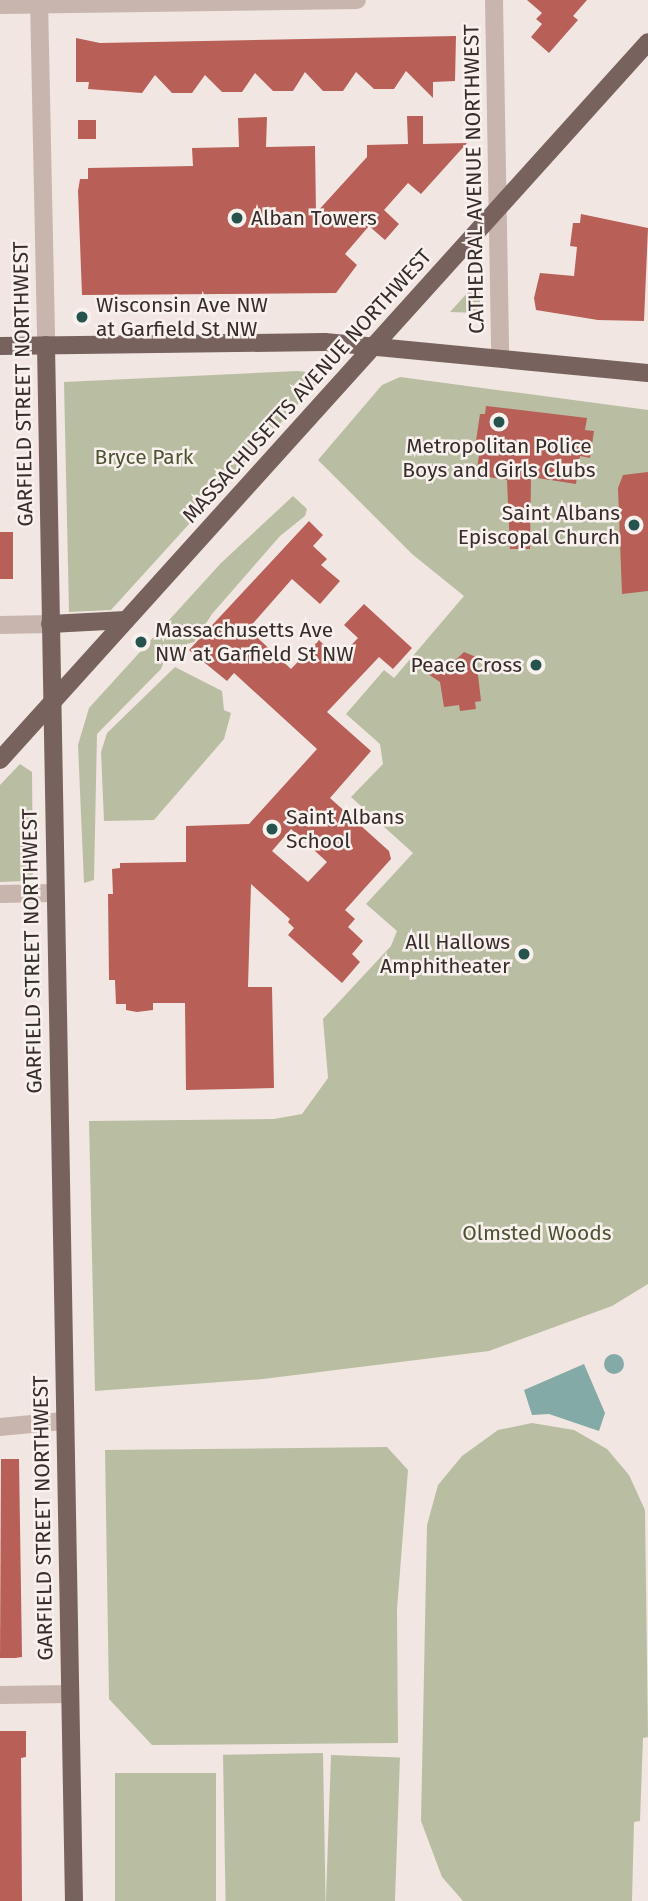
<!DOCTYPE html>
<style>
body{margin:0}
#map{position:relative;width:648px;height:1901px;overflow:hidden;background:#f1e6e1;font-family:"Fira Sans",sans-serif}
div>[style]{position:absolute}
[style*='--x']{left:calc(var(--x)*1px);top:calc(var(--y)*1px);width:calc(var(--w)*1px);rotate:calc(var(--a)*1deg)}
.green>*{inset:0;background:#b9bea2;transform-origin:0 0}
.water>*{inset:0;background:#83aaa6}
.round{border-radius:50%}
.building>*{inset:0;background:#b85f57;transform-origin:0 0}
.minor>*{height:18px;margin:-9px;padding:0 9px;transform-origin:9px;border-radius:9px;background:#c8b5ae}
.major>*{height:18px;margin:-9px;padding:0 9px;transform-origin:9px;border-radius:9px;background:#77625e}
.dots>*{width:19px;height:19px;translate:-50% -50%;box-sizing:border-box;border:4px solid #f8f1ed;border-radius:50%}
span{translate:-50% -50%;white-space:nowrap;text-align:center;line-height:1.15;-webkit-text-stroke:5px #f8f1ed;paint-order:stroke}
.street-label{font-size:21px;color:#372d2b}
.poi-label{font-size:21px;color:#372d2b}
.left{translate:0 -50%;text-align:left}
.right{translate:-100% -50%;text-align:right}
.park-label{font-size:21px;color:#4c5232}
</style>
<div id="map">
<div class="green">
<div style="clip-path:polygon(480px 279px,480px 313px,450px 312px)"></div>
<div style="clip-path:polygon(297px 371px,316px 373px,318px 382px,111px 610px,69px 612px,64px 382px)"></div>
<div style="clip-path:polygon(400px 377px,648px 410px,648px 1284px,612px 1306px,489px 1351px,263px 1379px,95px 1391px,89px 1121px,274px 1119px,302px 1114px,328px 1078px,323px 1019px,391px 946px,397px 931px,366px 904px,413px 853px,351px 797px,383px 764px,380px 744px,346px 714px,384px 670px,394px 678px,464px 596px,412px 554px,318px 460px,382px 385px)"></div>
<div style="clip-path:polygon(293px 496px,307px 509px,305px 516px,280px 536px,212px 614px,194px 642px,187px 644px,184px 656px,166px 656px,161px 669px,97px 734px,94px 880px,84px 883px,78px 745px,89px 708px,221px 563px)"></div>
<div style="clip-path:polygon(175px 667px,222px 691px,224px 710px,231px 713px,224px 739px,154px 820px,104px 821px,101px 752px,107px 733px)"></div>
<div style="clip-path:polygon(20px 764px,32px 772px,33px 874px,25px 881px,0 882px,0 785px)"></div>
<div style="clip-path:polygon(532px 1423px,574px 1430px,607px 1449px,629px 1475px,645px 1510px,648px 1737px,643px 1738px,640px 1821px,634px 1822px,632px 1901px,463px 1901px,442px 1877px,421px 1821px,427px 1525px,438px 1485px,462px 1456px,498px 1430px)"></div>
<div style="clip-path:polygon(387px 1447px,408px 1470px,397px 1609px,398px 1743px,152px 1745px,109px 1699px,105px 1450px)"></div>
<div style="left:323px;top:1753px;width:148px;height:100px;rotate:89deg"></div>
<div style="left:331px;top:1755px;width:69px;height:146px;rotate:2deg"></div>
<div style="left:216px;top:1773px;width:128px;height:101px;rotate:90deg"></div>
</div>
<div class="water">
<div class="round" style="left:604px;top:1354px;width:20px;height:20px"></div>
<div style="clip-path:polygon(584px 1364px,605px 1413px,599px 1431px,549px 1414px,532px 1415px,524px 1390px)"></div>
</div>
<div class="building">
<div style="clip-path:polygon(527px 0,587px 0,573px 16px,578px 20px,549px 53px,531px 37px,542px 24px,536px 19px,542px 13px)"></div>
<div style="clip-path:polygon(456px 36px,455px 81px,433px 82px,433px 98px,406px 71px,394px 89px,374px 89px,356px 72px,343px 91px,323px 91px,305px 72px,293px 91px,273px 91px,255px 73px,242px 92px,222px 92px,205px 75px,192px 93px,172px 93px,155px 75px,142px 93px,88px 89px,89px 82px,76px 82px,76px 38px,100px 43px)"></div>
<div style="clip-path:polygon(407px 116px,423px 116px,423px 144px,467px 143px,421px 194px,408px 183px,384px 210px,399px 224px,385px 240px,369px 226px,345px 254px,357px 265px,336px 293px,82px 295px,78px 191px,80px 179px,88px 179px,88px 168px,193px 166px,192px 148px,239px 147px,238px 118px,267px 117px,266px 147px,315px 146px,316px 213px,367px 157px,367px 145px,408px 144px)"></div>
<div style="left:78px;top:120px;width:18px;height:19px"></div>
<div style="clip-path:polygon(581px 214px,648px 228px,644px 321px,598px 320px,536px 310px,534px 298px,540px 273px,574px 276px,577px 247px,570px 246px,573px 223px,580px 223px)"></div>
<div style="clip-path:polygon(486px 406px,587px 418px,585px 430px,594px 431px,590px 458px,580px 456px,576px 484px,531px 477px,530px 549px,510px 549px,507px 480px,476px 475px,481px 442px,476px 441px,480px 414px,485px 414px)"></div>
<div style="clip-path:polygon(648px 472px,648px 591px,622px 594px,618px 488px,623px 475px)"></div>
<div style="clip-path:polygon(evenodd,309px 521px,323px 535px,313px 546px,327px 559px,321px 565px,340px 581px,320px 604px,292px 579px,248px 629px,291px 669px,319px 640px,338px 659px,358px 638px,344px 625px,364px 604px,412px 648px,393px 669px,379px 657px,327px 712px,371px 751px,330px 798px,389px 851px,391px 859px,345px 910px,355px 919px,348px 927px,363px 941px,352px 954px,360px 962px,342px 983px,288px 935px,294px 928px,288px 922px,290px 919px,251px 884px,248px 987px,272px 987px,274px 1088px,186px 1090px,185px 1003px,153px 1003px,153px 1010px,137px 1012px,126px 1010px,126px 1004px,116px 1004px,115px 980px,109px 980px,108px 894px,113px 894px,112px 869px,120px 868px,120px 863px,186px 862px,186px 826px,249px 824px,317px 749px,234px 673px,227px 681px,189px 650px,309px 521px,291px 829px,327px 862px,308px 882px,272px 851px,291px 829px)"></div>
<div style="left:0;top:532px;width:13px;height:47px"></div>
<div style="clip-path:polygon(464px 652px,476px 657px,481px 701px,475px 702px,476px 709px,460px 711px,459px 705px,444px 707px,440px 682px,428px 674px,437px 662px,446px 669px)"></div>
<div style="clip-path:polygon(1px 1459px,19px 1459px,22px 1657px,15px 1658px,0 1658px)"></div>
<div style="clip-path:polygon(0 1731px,26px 1731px,26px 1757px,21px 1758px,22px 1901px,0 1901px)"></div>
</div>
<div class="minor">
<div style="--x:39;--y:0;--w:345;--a:88.8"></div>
<div style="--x:494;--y:0;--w:357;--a:89"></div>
<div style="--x:0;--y:5;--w:357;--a:-0.8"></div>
<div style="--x:0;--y:625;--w:50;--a:-1.1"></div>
<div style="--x:0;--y:894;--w:54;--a:-1.1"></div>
<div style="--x:0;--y:1427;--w:63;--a:-5.4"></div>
<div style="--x:0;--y:1695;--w:70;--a:-0.8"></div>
</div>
<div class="major">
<div style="--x:46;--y:345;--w:1556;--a:88.97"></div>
<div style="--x:0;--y:346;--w:325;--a:-0.7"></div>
<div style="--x:325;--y:342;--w:324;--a:5.5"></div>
<div style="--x:50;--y:624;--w:76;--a:-3"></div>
<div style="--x:0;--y:760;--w:967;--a:-47.93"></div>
</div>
<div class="dots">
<div style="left:237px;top:218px;background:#25544f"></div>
<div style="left:82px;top:317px;background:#25544f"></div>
<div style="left:499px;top:422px;background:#25544f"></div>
<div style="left:634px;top:525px;background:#25544f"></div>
<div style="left:141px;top:642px;background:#25544f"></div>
<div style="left:536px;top:665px;background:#25544f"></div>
<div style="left:272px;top:829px;background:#25544f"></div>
<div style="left:524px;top:954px;background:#25544f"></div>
</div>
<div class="street-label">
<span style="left:474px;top:179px;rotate:-91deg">CATHEDRAL AVENUE NORTHWEST</span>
<span style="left:23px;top:384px;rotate:-91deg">GARFIELD STREET NORTHWEST</span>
<span style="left:307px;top:386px;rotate:-48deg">MASSACHUSETTS AVENUE NORTHWEST</span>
<span style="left:32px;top:951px;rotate:-91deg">GARFIELD STREET NORTHWEST</span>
<span style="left:43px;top:1518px;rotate:-91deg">GARFIELD STREET NORTHWEST</span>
</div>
<div class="poi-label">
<span class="left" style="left:251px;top:218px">Alban Towers</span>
<span class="left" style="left:96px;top:317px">Wisconsin Ave NW<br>at Garfield St NW</span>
<span style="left:499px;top:458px">Metropolitan Police<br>Boys and Girls Clubs</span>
<span class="right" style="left:620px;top:525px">Saint Albans<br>Episcopal Church</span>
<span class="left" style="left:155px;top:642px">Massachusetts Ave<br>NW at Garfield St NW</span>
<span class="right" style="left:522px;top:665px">Peace Cross</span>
<span class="left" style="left:286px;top:829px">Saint Albans<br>School</span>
<span class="right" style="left:510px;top:954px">All Hallows<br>Amphitheater</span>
</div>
<div class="park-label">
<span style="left:144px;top:457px">Bryce Park</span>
<span style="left:537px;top:1233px">Olmsted Woods</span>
</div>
</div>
